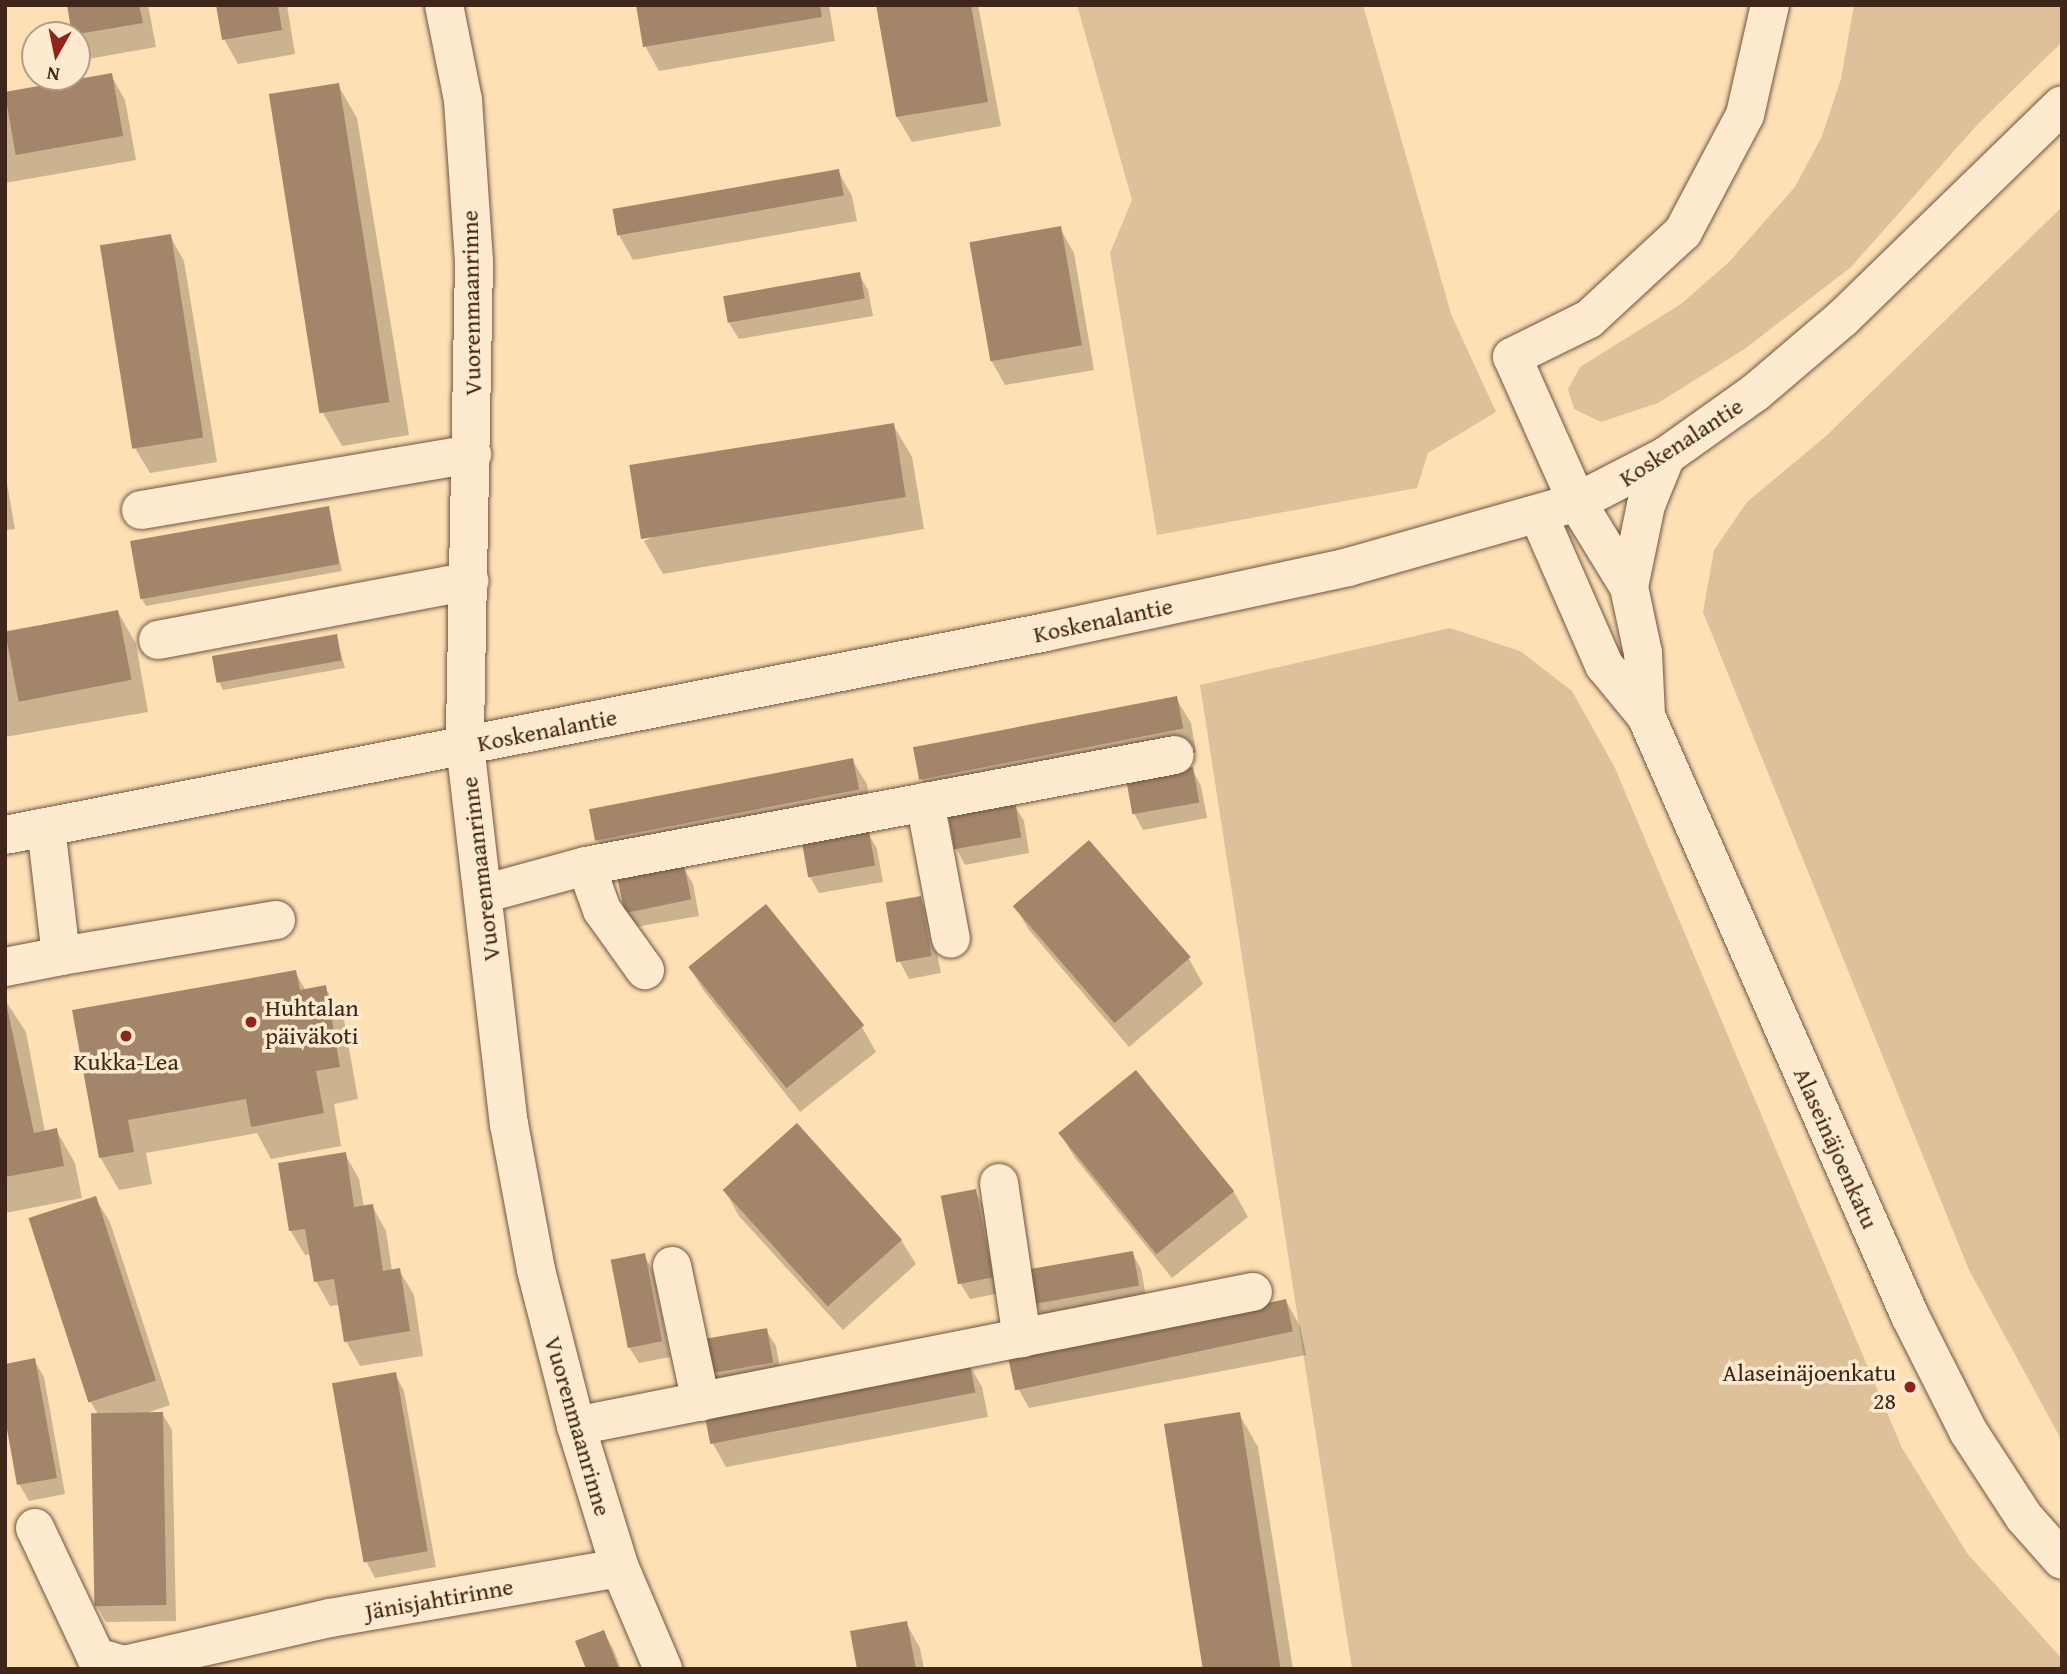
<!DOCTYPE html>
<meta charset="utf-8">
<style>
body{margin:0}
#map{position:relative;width:2067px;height:1674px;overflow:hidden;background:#fee0b5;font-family:"Gentium Book Plus",serif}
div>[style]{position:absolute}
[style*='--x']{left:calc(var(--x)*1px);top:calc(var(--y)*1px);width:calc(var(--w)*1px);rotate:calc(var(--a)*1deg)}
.green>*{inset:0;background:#dec09a}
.shadow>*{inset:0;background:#0003}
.building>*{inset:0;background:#a3866a;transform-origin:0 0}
.roads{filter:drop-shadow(0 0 2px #705440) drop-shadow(0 0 2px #705440)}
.minor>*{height:38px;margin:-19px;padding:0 19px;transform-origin:19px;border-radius:19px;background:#feebcf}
.dots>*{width:19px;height:19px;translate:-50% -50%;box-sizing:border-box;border:4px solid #feebcf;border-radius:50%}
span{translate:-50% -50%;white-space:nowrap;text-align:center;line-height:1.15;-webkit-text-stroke:7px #feebcf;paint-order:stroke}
.street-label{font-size:24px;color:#402519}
.poi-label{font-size:24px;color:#402519}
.left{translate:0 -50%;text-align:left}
.right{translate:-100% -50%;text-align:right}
.frame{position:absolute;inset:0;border:7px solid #402519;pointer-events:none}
.north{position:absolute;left:21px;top:21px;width:70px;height:70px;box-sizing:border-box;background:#feebcf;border:2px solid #b29c86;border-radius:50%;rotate:189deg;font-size:19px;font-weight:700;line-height:28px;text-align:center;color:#402519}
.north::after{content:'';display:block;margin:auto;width:24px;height:32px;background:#8f2418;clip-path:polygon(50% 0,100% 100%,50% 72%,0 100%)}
</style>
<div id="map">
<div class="green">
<div style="clip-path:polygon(1077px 5px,1363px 5px,1451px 314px,1496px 412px,1428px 453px,1417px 488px,1157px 535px,1110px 253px,1132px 200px)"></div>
<div style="clip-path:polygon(1854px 5px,2062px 5px,2062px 42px,1977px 125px,1851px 267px,1746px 348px,1658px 403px,1601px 422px,1574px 409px,1568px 389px,1580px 367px,1681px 304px,1729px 262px,1795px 187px,1822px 136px,1841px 79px)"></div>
<div style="clip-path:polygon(2062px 207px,2062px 1441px,1969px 1270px,1703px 612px,1714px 550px,1747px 502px,1826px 436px)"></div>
<div style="clip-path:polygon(1450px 628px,1520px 651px,1572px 691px,1615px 768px,1902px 1448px,1967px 1553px,2062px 1659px,2062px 1669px,1352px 1669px,1200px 685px)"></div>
</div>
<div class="shadow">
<div style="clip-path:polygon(69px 5px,148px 5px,156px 47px,88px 59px,74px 35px)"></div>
<div style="clip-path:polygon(218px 5px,287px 5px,295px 54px,238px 64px,224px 39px)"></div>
<div style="clip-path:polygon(638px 5px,829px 5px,835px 41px,659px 71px,645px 46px)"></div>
<div style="clip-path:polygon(878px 5px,978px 5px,1001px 126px,912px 142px,897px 117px)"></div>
<div style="clip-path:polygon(111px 75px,125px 100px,136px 160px,5px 183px,5px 94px)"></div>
<div style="clip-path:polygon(338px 85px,357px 118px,409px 435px,342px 446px,323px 413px)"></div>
<div style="clip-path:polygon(838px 171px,852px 196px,857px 221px,633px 260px,619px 235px)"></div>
<div style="clip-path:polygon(1060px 228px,1074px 253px,1094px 370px,1005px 385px,991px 360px)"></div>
<div style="clip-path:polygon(170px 236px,184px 261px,217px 462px,150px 473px,135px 448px)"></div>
<div style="clip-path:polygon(859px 274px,868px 290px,873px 316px,739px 339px,729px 323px)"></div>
<div style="clip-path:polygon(893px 425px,912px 457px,924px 529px,663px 574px,644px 541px)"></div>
<div style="clip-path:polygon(5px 472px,15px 529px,5px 530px)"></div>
<div style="clip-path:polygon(328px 508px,342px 571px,146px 606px,142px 599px)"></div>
<div style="clip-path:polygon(118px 612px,136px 644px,148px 712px,5px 737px,5px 631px)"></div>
<div style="clip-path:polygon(336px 636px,345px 668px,223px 690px,219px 682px)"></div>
<div style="clip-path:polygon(1176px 698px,1191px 723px,1196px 752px,934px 802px,920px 777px)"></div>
<div style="clip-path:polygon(852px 760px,867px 784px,872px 814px,611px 864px,597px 839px)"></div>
<div style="clip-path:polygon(1192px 769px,1201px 786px,1207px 818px,1143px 830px,1134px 813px)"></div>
<div style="clip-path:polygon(1014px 804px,1024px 821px,1029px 853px,965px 865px,956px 848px)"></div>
<div style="clip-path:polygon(868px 833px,877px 849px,883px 882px,819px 893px,810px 877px,804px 844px)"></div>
<div style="clip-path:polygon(1088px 842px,1189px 959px,1203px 984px,1129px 1047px,1029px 930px,1014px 905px)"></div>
<div style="clip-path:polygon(683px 867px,693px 884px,699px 916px,635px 927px,625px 911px)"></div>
<div style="clip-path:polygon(920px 898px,929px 914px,941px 973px,909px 979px,900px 962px)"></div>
<div style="clip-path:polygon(689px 967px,862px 1027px,876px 1052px,800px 1112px,704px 991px)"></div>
<div style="clip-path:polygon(295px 972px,306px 991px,325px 987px,344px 1020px,358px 1099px,334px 1104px,341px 1146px,271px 1159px,257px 1133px,146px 1153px,152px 1184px,119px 1190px,100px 1157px,74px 1011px)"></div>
<div style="clip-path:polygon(5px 1000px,26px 1032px,45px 1132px,56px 1130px,75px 1163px,82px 1198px,5px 1213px)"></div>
<div style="clip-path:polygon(1136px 1073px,1234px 1192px,1248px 1217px,1172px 1278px,1075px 1158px,1060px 1133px)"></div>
<div style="clip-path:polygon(345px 1154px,359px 1179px,364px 1207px,372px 1206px,386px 1231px,392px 1271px,399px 1270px,414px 1295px,423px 1356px,360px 1366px,346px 1341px,340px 1305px,330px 1306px,316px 1281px,311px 1254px,305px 1255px,290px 1230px)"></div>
<div style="clip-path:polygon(725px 1191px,901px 1240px,916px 1264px,843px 1330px,739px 1216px)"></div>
<div style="clip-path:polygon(975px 1191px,984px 1207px,1001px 1293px,970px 1299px,960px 1283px,943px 1197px)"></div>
<div style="clip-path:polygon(95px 1198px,110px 1222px,170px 1405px,146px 1413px,162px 1413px,172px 1430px,176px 1621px,106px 1622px,97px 1606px,98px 1414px,90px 1401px)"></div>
<div style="clip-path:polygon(1132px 1253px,1141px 1269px,1147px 1302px,1045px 1320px,1036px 1304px)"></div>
<div style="clip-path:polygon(644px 1255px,653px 1271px,670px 1357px,639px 1363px,629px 1347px)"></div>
<div style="clip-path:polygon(1286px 1301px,1300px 1326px,1306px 1355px,1029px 1408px,1015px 1383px)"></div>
<div style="clip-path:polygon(766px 1330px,776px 1346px,782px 1379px,718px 1390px,708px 1373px)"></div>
<div style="clip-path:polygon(34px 1360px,44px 1377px,65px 1494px,29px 1501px,19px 1484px)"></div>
<div style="clip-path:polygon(968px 1362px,982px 1387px,988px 1417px,726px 1467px,712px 1442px)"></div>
<div style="clip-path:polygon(395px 1374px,404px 1391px,436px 1567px,375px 1578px,366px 1561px)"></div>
<div style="clip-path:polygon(1239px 1414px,1258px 1447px,1293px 1669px,1204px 1669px)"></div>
<div style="clip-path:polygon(906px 1623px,920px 1648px,924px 1669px,859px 1669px)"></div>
<div style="clip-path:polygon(603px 1632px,613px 1648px,621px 1669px,588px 1669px)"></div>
</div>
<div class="building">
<div style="clip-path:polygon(67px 5px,139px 5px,143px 23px,72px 35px)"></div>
<div style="clip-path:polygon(216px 5px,278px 5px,282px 30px,222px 40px)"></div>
<div style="clip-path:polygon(636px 5px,820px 5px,822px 17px,643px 47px)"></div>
<div style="clip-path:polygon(876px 5px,971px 5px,988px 102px,896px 117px)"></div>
<div style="left:112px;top:73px;width:64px;height:109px;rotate:80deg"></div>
<div style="left:339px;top:83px;width:323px;height:71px;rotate:81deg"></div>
<div style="left:839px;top:169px;width:27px;height:230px;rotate:80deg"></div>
<div style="left:1061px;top:226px;width:121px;height:93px;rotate:80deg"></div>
<div style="left:171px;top:234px;width:206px;height:72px;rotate:81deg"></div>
<div style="left:860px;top:272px;width:27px;height:139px;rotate:80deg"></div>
<div style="left:894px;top:423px;width:75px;height:268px;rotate:81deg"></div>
<div style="left:329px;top:506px;width:59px;height:202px;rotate:80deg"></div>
<div style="left:118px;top:610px;width:71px;height:115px;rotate:79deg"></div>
<div style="left:337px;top:634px;width:27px;height:127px;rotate:80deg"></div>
<div style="left:1177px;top:696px;width:33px;height:269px;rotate:79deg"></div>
<div style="left:853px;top:758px;width:32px;height:269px;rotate:79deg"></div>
<div style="left:1193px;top:767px;width:36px;height:68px;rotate:80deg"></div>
<div style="left:1015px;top:802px;width:36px;height:68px;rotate:80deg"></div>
<div style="left:869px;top:831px;width:35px;height:68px;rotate:80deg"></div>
<div style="left:1089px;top:840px;width:155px;height:101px;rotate:49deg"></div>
<div style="left:684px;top:865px;width:35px;height:68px;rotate:78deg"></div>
<div style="left:921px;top:896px;width:61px;height:36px;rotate:80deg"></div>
<div style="left:766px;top:904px;width:156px;height:100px;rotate:51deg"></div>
<div style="clip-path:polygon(296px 970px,300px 990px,326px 985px,340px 1067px,316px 1071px,324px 1113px,251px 1127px,246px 1099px,128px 1120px,134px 1152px,99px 1158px,72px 1010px)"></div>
<div style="clip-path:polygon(5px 998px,34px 1133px,57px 1128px,64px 1166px,5px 1177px)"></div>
<div style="left:1136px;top:1070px;width:156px;height:100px;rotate:51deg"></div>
<div style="left:797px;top:1123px;width:157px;height:100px;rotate:48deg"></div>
<div style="clip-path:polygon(346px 1152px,354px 1207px,373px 1204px,383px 1271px,400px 1268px,410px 1331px,344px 1342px,334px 1279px,314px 1282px,305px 1229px,289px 1231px,278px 1163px)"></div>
<div style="left:976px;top:1189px;width:90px;height:36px;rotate:79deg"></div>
<div style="left:96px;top:1196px;width:194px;height:71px;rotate:72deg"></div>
<div style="left:1133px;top:1251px;width:35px;height:107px;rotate:80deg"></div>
<div style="left:645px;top:1253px;width:90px;height:35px;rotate:79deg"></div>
<div style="left:1286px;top:1299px;width:33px;height:284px;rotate:78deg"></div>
<div style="left:767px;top:1328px;width:35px;height:68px;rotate:80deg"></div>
<div style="clip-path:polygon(35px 1358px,57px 1478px,17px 1485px,5px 1418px,5px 1364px)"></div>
<div style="left:969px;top:1360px;width:33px;height:270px;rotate:79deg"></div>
<div style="left:396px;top:1372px;width:182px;height:65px;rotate:80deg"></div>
<div style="left:163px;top:1412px;width:193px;height:72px;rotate:89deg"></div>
<div style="left:1240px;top:1412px;width:260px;height:77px;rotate:81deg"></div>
<div style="clip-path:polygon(907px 1621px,916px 1669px,857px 1669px,850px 1631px)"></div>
<div style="clip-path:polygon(604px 1630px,619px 1669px,586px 1669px,575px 1641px)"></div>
</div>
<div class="roads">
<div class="minor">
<div style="--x:444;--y:5;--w:97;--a:78.7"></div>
<div style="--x:463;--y:100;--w:163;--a:86.1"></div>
<div style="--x:474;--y:263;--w:482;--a:91.1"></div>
<div style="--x:465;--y:745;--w:382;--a:83.4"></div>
<div style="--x:509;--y:1124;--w:148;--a:79.5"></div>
<div style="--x:536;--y:1270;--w:161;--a:75.6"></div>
<div style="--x:576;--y:1426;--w:149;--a:72.8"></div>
<div style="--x:620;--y:1568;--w:110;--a:66.9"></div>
<div style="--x:141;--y:510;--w:336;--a:-9.6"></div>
<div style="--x:1538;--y:514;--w:165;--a:66.4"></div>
<div style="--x:1604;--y:665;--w:66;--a:50.5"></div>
<div style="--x:1646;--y:716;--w:656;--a:66.25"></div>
<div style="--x:1910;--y:1316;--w:129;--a:63.2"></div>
<div style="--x:1968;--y:1431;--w:103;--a:56.9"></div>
<div style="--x:2024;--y:1517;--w:57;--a:48.5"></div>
<div style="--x:1629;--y:587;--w:100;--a:-121.5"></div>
<div style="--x:1577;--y:502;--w:159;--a:-114.1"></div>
<div style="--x:1512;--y:357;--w:86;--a:-26.3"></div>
<div style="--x:1589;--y:319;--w:128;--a:-42.8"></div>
<div style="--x:1683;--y:232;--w:132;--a:-62.1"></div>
<div style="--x:1745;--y:115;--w:113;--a:-77.2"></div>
<div style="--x:158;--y:640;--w:317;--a:-10.7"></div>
<div style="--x:1646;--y:716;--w:63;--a:-92.7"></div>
<div style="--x:1643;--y:653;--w:67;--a:-102"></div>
<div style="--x:1629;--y:587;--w:84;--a:-78.3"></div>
<div style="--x:1646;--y:505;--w:53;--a:-67.8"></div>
<div style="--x:925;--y:802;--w:139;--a:79.3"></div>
<div style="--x:5;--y:835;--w:1061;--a:-11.03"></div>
<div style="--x:1046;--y:632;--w:309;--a:-12.1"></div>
<div style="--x:1348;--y:567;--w:238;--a:-15.8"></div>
<div style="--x:1577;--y:502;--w:100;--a:-27.3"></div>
<div style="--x:1666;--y:456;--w:110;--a:-35.4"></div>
<div style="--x:1756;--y:392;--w:114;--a:-40.4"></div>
<div style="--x:1843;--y:318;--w:305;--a:-44.2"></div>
<div style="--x:586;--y:866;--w:47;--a:70"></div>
<div style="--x:602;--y:910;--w:74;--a:54.4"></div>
<div style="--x:483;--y:894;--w:107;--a:-15.2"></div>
<div style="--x:586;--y:866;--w:599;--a:-10.67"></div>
<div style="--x:61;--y:956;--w:218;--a:-9.5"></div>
<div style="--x:5;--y:967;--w:57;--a:-11.1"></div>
<div style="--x:61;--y:956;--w:130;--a:-96.6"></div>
<div style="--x:999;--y:1183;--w:157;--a:81.6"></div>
<div style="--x:672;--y:1266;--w:139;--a:78"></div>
<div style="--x:576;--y:1426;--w:690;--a:-11.2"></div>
<div style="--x:35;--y:1528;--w:143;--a:64.7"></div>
<div style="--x:96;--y:1657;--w:29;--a:16"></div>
<div style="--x:124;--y:1665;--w:211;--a:-12.9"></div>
<div style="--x:330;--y:1618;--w:294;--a:-9.8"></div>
</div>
</div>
<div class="dots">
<div style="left:251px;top:1022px;background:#8f2418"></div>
<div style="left:126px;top:1036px;background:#8f2418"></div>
<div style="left:1910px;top:1387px;background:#8f2418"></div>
</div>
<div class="street-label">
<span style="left:471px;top:303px;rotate:-91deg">Vuorenmaanrinne</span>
<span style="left:1681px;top:442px;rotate:-33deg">Koskenalantie</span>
<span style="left:1103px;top:620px;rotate:-12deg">Koskenalantie</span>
<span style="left:547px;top:730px;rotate:-11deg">Koskenalantie</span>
<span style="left:480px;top:869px;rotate:-97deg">Vuorenmaanrinne</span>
<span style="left:1836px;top:1148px;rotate:66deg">Alaseinäjoenkatu</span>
<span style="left:578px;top:1426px;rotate:74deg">Vuorenmaanrinne</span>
<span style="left:439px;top:1599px;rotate:-10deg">Jänisjahtirinne</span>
</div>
<div class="poi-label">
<span class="left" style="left:265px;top:1022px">Huhtalan<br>päiväkoti</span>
<span style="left:126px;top:1062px">Kukka-Lea</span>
<span class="right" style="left:1896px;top:1387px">Alaseinäjoenkatu<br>28</span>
</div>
<div class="frame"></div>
<div class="north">N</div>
</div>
